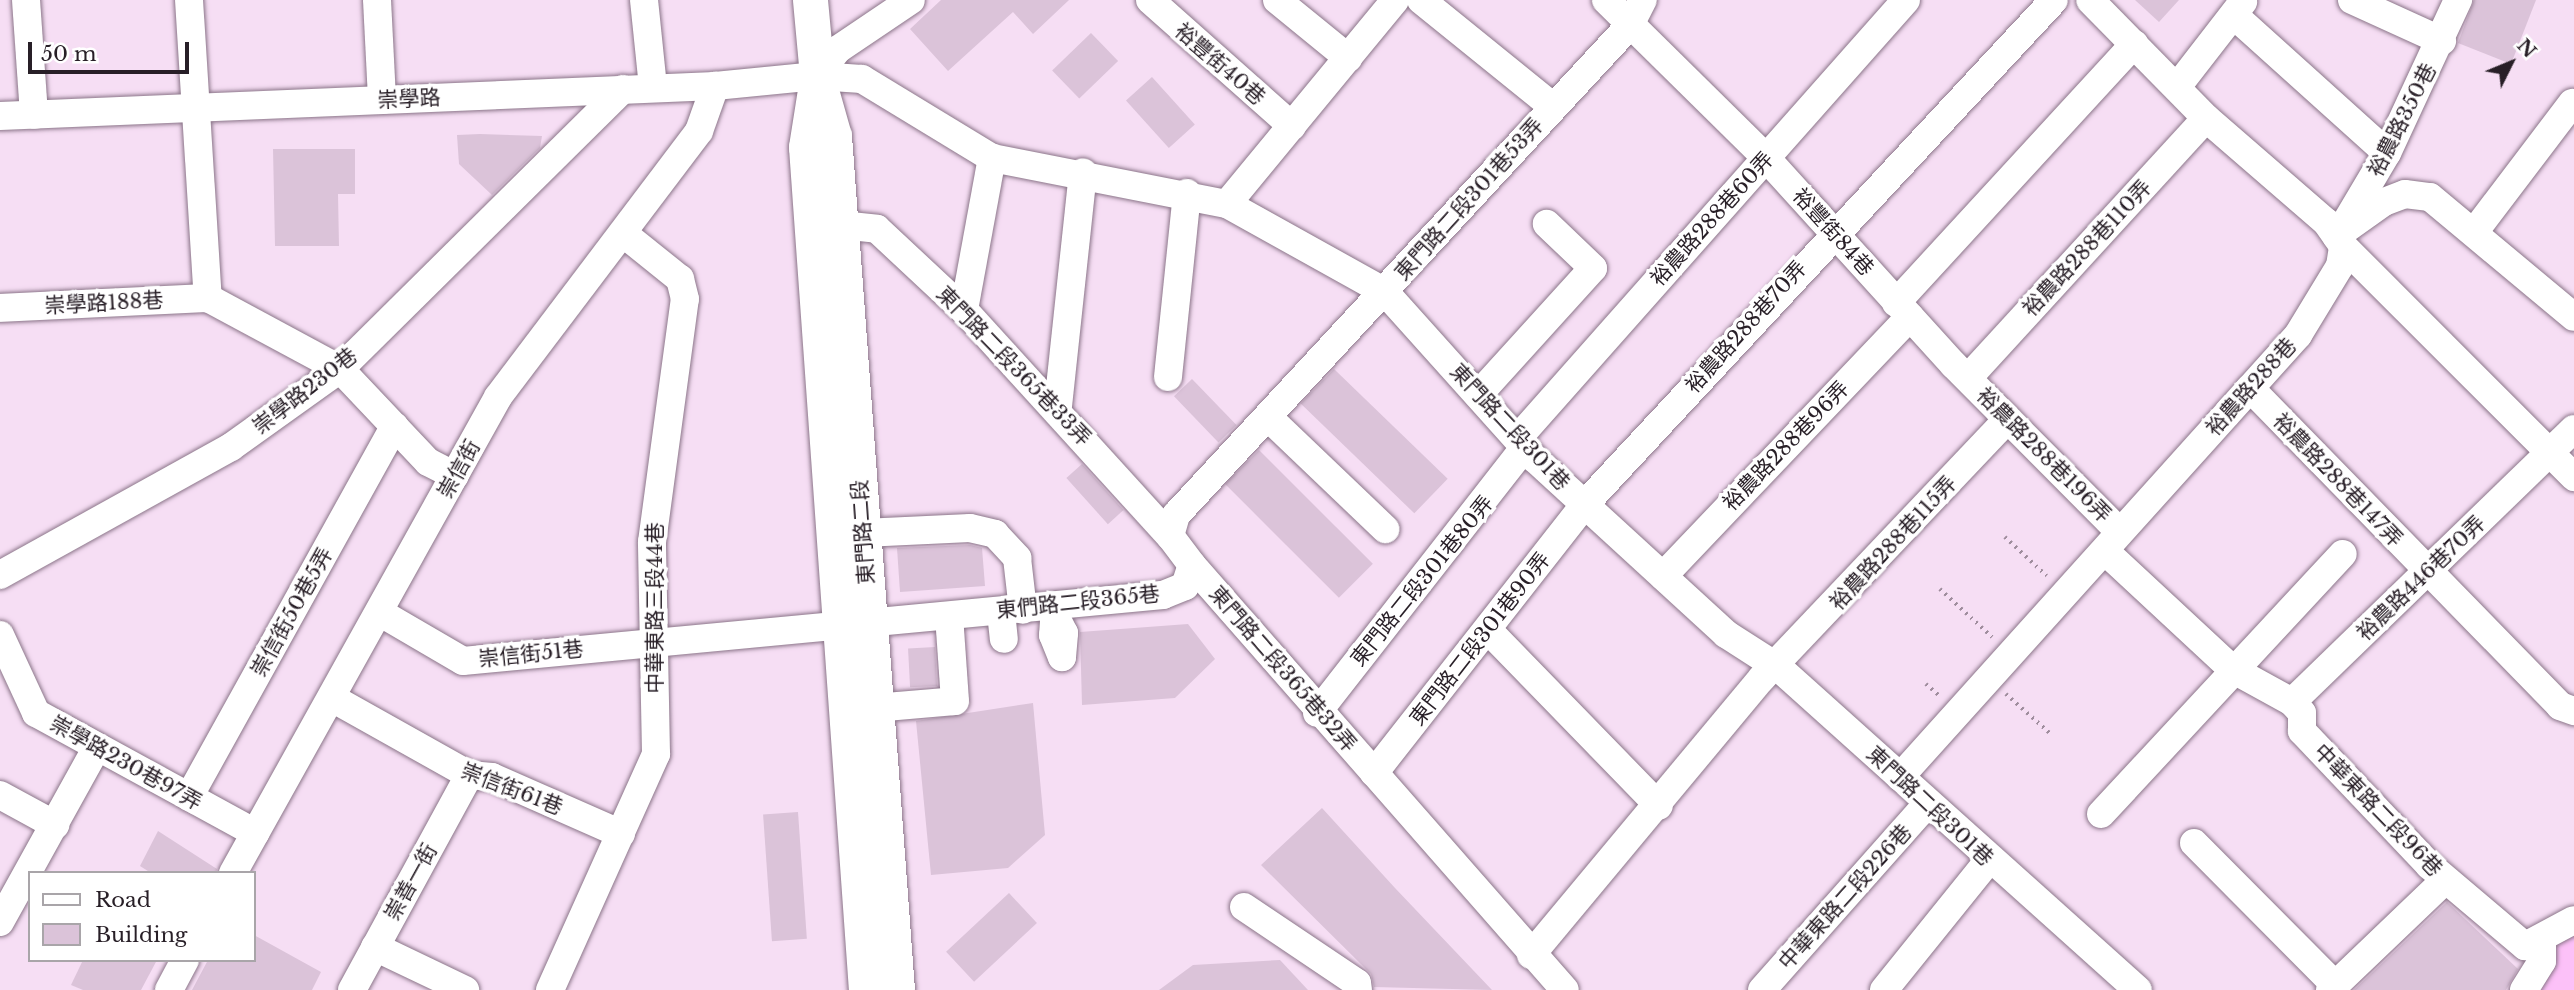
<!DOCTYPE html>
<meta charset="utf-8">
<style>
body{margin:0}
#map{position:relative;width:2574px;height:990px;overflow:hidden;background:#f6def4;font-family:"Libre Baskerville","Noto Sans TC",serif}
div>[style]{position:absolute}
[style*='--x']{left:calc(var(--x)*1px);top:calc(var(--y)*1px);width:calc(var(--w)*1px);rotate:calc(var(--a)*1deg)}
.green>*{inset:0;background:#fcc1f8}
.building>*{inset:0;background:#dbc3d9;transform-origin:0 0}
.path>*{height:3.5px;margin-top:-1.75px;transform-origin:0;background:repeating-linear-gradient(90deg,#9f8d9d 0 2px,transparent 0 7px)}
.roads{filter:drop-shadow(0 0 2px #8b7589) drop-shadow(0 0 2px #8b7589)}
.minor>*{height:28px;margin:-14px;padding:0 14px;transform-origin:14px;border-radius:14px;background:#fff}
.major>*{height:35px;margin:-17.5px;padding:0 17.5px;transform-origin:17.5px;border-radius:17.5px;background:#fff}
span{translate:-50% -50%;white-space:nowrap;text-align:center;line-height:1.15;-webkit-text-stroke:7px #fff;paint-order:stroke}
.street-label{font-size:21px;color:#281f27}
.legend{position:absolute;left:28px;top:871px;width:228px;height:91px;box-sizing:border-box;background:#fff;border:2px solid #a9a5a9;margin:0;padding:9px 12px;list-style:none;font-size:21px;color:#281f27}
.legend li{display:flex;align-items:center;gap:14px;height:35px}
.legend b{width:35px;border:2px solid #a9a5a9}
.north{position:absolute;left:2476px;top:28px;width:70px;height:70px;-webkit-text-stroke:5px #fff;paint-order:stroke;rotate:47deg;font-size:19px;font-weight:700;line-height:28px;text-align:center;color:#281f27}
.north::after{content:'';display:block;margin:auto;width:24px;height:32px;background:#281f27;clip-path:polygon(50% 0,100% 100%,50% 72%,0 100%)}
.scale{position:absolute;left:28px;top:42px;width:161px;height:32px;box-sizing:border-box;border:4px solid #281f27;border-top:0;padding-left:9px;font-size:21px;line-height:24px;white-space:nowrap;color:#281f27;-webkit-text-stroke:5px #fff;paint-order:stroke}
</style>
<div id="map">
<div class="green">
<div style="clip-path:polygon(2574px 923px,2574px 990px,2528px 990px,2544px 941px)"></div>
</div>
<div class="building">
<div style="clip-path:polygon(941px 0,1069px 0,1033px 34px,1013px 12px,948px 71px,910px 29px)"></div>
<div style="clip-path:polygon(2135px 0,2179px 0,2159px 22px)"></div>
<div style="clip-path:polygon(2474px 0,2536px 0,2511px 64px,2458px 43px)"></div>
<div style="left:1091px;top:33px;width:39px;height:54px;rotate:46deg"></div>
<div style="left:1152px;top:77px;width:64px;height:35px;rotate:48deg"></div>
<div style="clip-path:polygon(457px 135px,480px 134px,542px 136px,540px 148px,492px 195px,459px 164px)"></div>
<div style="clip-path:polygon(273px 149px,355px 149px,355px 194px,338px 194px,339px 246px,275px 246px)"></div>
<div style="left:1334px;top:369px;width:158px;height:48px;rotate:44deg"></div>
<div style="left:1192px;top:379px;width:64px;height:25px;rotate:46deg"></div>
<div style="left:1259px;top:450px;width:161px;height:48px;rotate:45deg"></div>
<div style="left:1082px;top:464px;width:62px;height:21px;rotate:48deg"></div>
<div style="clip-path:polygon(970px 545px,982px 548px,985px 586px,900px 592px,897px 548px)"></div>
<div style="clip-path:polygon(1188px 624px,1215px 659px,1175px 698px,1082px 705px,1080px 632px)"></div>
<div style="left:935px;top:647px;width:39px;height:27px;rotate:87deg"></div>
<div style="clip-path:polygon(1033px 703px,1045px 835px,1008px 868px,931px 875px,916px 721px)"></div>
<div style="clip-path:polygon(1322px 808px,1395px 888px,1492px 990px,1374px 987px,1371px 974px,1261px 865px)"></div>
<div style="left:798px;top:812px;width:127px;height:35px;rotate:86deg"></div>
<div style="clip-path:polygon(158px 831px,217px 869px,216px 873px,151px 873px,140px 866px)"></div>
<div style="left:1009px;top:893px;width:41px;height:86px;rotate:47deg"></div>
<div style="clip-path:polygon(2447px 902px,2518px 969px,2506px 990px,2354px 990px)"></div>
<div style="clip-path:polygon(254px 935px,321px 972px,312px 990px,192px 990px,208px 960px,254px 960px)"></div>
<div style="clip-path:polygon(83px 960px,157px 960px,141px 990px,83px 990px,71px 985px)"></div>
<div style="clip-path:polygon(1280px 960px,1308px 990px,1159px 990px,1193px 965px)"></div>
</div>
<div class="path">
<div style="--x:2005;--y:537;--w:57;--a:42.9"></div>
<div style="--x:1940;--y:589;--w:71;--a:42.7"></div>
<div style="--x:1926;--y:684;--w:18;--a:41"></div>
<div style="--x:2006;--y:694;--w:62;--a:41.7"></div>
</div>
<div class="roads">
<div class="minor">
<div style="--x:26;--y:0;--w:115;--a:86"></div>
<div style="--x:189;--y:0;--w:299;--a:86.4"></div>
<div style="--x:377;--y:0;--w:100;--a:87.1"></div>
<div style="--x:644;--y:0;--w:87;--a:84.1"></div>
<div style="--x:1150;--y:0;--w:190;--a:41.6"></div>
<div style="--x:1277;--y:0;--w:92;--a:39.2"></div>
<div style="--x:1421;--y:0;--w:170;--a:39"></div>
<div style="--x:1606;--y:0;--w:226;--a:44.6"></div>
<div style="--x:1767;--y:159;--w:278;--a:47.8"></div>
<div style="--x:1954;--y:365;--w:235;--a:45.2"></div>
<div style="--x:2352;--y:0;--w:99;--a:24.5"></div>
<div style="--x:2236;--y:17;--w:203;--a:42"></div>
<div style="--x:817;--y:76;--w:33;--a:-52"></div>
<div style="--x:837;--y:50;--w:89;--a:-34"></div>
<div style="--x:2177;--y:87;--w:108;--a:-52.2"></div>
<div style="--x:0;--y:116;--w:716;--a:-2.4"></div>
<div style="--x:715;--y:86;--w:102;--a:-5.6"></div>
<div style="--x:817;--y:76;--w:45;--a:3.8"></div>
<div style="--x:862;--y:79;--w:152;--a:31.3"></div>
<div style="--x:992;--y:158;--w:239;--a:11.1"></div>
<div style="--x:1227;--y:204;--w:181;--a:29.1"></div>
<div style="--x:1385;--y:292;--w:224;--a:48.1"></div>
<div style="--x:1535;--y:459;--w:259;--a:42.5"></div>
<div style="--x:1726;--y:634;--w:63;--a:32.7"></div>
<div style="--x:1779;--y:668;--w:482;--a:41.9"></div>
<div style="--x:1227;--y:204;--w:264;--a:-50.5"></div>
<div style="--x:2346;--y:222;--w:80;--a:-59.3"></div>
<div style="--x:2387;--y:153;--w:169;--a:-65.1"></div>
<div style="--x:841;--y:225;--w:36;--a:6"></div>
<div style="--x:877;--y:229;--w:119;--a:43"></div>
<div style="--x:964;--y:310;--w:306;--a:47.7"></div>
<div style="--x:2475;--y:231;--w:161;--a:-52.8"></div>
<div style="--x:2336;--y:236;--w:59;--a:-35.3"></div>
<div style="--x:2384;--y:202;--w:22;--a:-21"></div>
<div style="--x:2405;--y:194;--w:25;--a:7"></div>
<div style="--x:2430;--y:197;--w:187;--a:39.8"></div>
<div style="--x:2343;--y:246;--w:327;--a:45"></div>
<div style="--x:1896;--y:303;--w:352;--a:-47.4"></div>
<div style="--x:0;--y:308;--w:208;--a:-2.8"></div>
<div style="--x:208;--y:298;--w:150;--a:28.3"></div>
<div style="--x:340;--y:369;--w:128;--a:46.6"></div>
<div style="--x:428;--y:462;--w:30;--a:27"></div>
<div style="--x:964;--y:310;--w:155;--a:-79.6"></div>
<div style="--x:1168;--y:377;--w:185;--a:-84.1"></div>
<div style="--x:1968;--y:378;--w:352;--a:-47.5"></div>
<div style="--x:2250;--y:388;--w:444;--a:45.7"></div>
<div style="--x:2560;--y:706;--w:15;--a:20"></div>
<div style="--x:1478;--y:395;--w:171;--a:-47.8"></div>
<div style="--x:1593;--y:268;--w:64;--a:-136.3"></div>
<div style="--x:1058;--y:406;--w:235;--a:-83.9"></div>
<div style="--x:1269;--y:418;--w:161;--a:43.7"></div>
<div style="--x:1518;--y:438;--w:585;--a:-48.46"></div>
<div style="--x:863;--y:533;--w:107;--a:-2.7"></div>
<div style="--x:970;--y:528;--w:26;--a:13"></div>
<div style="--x:995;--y:534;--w:33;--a:47"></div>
<div style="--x:1017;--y:558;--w:52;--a:83.4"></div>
<div style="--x:2106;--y:552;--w:172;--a:42.9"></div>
<div style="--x:2232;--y:669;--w:68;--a:28.8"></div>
<div style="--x:2292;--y:702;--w:15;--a:48"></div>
<div style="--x:2302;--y:713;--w:18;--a:90"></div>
<div style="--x:2302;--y:731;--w:185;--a:46.5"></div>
<div style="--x:2429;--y:865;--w:126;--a:40.2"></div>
<div style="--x:2525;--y:946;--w:55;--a:-28"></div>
<div style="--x:1192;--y:565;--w:565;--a:48.73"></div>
<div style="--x:0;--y:575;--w:264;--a:-29"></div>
<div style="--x:231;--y:447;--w:134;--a:-35.6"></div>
<div style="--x:340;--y:369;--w:398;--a:-44.7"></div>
<div style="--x:1663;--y:576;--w:358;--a:-46.4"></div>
<div style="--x:1055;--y:607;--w:28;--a:94"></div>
<div style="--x:1053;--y:635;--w:24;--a:68"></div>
<div style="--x:1062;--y:657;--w:24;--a:-85"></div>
<div style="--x:1064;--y:633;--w:16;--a:-117"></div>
<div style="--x:379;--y:612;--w:97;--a:30.3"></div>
<div style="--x:463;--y:661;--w:703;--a:-5.39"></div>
<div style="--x:1163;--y:595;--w:24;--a:-22"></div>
<div style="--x:1185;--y:586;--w:22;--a:-72"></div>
<div style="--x:1192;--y:565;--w:36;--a:-127"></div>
<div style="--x:1170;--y:536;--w:22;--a:-74"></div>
<div style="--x:1176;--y:515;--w:668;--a:-47.18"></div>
<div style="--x:1630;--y:25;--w:28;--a:-63"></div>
<div style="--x:1001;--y:612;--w:27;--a:84"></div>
<div style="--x:1488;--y:630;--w:245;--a:45.8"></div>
<div style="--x:0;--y:635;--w:86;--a:65.2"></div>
<div style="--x:36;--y:713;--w:250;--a:28.7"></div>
<div style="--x:332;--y:698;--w:157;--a:29.3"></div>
<div style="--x:469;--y:775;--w:23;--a:5"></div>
<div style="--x:492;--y:777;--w:141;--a:23.8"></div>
<div style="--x:2292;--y:702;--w:392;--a:-44.1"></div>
<div style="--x:874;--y:708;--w:81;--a:-4.9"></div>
<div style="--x:955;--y:701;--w:85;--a:-94"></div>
<div style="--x:1317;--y:713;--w:338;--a:-52"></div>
<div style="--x:1374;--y:773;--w:342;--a:-51.9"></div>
<div style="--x:1585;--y:504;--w:688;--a:-47.06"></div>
<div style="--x:1900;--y:777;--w:595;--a:-48"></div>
<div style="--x:2298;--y:335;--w:81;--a:-58.7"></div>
<div style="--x:2340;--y:266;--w:20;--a:-81"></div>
<div style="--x:2343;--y:246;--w:29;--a:-125"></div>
<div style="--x:2326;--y:222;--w:159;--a:-139.1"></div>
<div style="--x:2206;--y:118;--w:165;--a:-134.5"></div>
<div style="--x:0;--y:795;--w:63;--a:28.6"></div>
<div style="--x:189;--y:797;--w:424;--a:-61"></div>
<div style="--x:2101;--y:814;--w:355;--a:-47.1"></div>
<div style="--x:2194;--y:843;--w:200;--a:45.2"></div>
<div style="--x:233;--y:873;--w:545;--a:-60.89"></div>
<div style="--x:498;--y:397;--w:333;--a:-52.9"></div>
<div style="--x:699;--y:131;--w:48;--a:-70.4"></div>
<div style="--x:1244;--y:907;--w:136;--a:33.9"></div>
<div style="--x:1357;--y:983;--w:7;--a:82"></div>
<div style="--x:0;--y:922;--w:200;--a:-61"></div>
<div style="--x:375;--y:947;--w:100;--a:25.5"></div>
<div style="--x:1531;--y:955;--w:361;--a:-50.2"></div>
<div style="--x:1762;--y:678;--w:357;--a:-46.5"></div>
<div style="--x:169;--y:990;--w:34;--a:-62"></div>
<div style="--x:352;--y:990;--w:245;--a:-61.4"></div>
<div style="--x:550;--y:990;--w:259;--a:-65.8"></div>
<div style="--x:656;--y:754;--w:212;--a:-91.1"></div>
<div style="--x:652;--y:542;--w:245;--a:-82.3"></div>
<div style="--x:685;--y:299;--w:21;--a:-104"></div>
<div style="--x:680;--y:279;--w:72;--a:-141.2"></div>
<div style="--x:1762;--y:990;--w:250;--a:-48.4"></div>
<div style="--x:1884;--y:990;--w:167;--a:-51.1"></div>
<div style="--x:2330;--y:990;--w:159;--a:-43.7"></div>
<div style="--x:2524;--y:990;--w:34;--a:-58"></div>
<div style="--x:2542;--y:961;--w:20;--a:-90"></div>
</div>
<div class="major">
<div style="--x:810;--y:0;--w:76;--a:84.7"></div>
<div style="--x:817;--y:76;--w:62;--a:74.2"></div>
<div style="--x:834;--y:136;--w:856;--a:85.78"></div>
<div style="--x:815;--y:90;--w:58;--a:99"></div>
<div style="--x:806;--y:147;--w:845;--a:85.93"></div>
</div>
</div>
<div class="street-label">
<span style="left:1220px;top:64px;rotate:41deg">裕豐街40巷</span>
<span style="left:409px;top:99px;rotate:-3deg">崇學路</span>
<span style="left:2402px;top:120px;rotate:-63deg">裕農路350巷</span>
<span style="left:1469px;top:199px;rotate:-48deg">東門路二段301巷53弄</span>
<span style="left:1712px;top:219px;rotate:-48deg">裕農路288巷60弄</span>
<span style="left:1833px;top:232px;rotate:48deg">裕豐街84巷</span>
<span style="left:2087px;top:248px;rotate:-47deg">裕農路288巷110弄</span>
<span style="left:104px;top:303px;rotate:-3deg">崇學路188巷</span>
<span style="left:1746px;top:327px;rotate:-48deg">裕農路288巷70弄</span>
<span style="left:1014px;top:366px;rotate:46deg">東門路二段365巷33弄</span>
<span style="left:2251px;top:387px;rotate:-48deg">裕農路288巷</span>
<span style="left:305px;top:391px;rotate:-38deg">崇學路230巷</span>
<span style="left:1510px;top:427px;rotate:47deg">東門路二段301巷</span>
<span style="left:1786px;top:446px;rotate:-46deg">裕農路288巷96弄</span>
<span style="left:2044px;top:455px;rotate:45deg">裕農路288巷196弄</span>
<span style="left:459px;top:469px;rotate:-61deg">崇信街</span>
<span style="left:2338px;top:480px;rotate:46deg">裕農路288巷147弄</span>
<span style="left:863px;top:532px;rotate:-94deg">東門路二段</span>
<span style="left:1893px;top:543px;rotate:-47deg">裕農路288巷115弄</span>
<span style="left:2421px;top:578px;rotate:-44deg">裕農路446巷70弄</span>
<span style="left:1422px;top:581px;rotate:-51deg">東門路二段301巷80弄</span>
<span style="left:1078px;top:602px;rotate:-6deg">東們路二段365巷</span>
<span style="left:655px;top:608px;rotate:-90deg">中華東路三段44巷</span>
<span style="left:292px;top:612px;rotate:-61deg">崇信街50巷5弄</span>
<span style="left:1480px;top:639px;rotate:-52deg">東門路二段301巷90弄</span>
<span style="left:531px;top:654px;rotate:-6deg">崇信街51巷</span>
<span style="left:1283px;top:669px;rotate:49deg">東門路二段365巷32弄</span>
<span style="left:126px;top:763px;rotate:29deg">崇學路230巷97弄</span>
<span style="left:512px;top:789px;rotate:21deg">崇信街61巷</span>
<span style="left:1930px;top:806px;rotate:43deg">東門路二段301巷</span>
<span style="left:2378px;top:810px;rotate:46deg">中華東路二段96巷</span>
<span style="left:411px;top:882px;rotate:-61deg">崇善一街</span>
<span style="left:1845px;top:897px;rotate:-48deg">中華東路二段226巷</span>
</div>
<ul class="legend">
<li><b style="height:9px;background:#fff"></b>Road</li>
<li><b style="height:19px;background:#dbc3d9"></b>Building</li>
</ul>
<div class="north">N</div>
<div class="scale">50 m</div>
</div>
